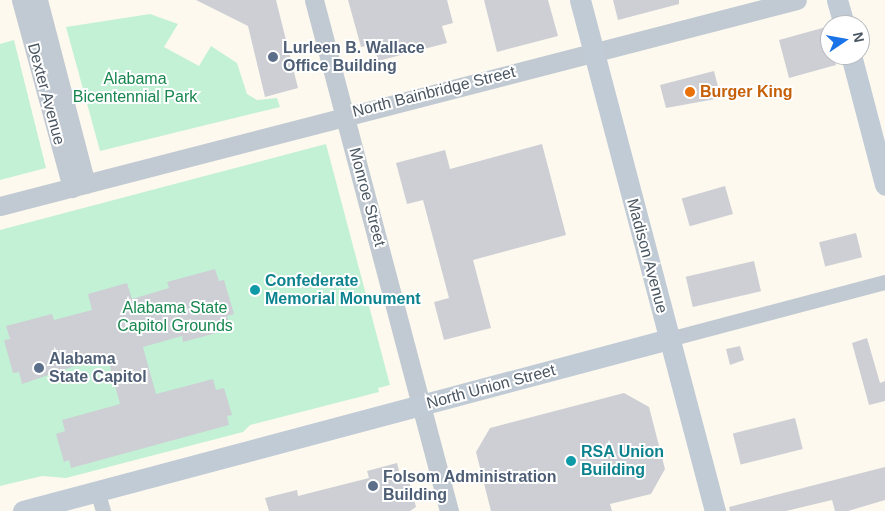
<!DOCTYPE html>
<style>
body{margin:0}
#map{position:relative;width:885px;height:511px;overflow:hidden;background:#f5f3f3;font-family:Helvetica,sans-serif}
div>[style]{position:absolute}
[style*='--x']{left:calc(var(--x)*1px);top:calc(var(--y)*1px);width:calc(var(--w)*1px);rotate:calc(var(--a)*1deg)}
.commercial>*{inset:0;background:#fdf9ef}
.green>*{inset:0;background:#c3f1d5}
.building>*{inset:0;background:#cdcfd5;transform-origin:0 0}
.minor>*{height:15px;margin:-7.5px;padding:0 7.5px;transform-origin:7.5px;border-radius:7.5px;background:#c1cad2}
.tertiary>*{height:19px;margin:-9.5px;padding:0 9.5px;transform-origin:9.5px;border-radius:9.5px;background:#c1cad2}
.secondary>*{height:21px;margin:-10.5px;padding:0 10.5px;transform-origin:10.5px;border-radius:10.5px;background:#c1cbd6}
.dots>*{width:14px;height:14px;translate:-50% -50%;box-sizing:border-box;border:2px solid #fff;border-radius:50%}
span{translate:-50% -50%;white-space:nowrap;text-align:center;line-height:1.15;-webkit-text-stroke:4px #fff;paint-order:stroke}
.service-label{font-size:16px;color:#4e5e75;font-weight:700}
.left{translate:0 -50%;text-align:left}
.park-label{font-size:16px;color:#17864f}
.street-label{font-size:16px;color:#4a5661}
.food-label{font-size:16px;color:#c56008;font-weight:700}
.culture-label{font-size:16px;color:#0d838f;font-weight:700}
.north{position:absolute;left:820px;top:15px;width:50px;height:50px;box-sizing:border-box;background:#fff;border:1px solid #b7bbc0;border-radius:50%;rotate:78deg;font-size:14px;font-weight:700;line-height:20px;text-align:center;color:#4a5661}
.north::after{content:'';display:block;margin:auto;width:18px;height:22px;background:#1a73e8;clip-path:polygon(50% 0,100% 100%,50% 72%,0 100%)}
</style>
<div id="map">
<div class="commercial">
<div style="clip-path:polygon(evenodd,0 0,885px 0,885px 511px,0 511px,0 0,830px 25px,860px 25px,860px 55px,830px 55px,830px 25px)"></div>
</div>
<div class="green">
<div style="clip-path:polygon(150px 14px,178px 24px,164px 47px,199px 66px,211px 46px,237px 63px,247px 94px,257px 100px,277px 98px,280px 107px,100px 151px,66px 27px)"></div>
<div style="clip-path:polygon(14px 40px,46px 168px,0 180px,0 44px)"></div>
<div style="clip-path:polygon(326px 144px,390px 385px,378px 388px,379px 392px,250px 425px,243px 432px,66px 478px,42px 476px,0 486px,0 230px)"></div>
</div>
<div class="building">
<div style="clip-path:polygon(196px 0,276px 0,298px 88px,265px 97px,248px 26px)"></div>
<div style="clip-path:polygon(348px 0,447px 0,453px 23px,442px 26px,447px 43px,378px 61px,374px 44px,361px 47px)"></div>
<div style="clip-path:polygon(484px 0,548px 0,558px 36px,497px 52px)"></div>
<div style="clip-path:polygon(613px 0,679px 0,679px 4px,618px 20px)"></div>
<div style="clip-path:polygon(826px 27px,830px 55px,834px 55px,836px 65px,789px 78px,779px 40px)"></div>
<div style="clip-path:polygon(714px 71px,721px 98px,666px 108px,660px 85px)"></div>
<div style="clip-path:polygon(542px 144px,566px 235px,473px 260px,491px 328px,444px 340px,434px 302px,449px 298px,423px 200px,407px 204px,396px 163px,445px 150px,450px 169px)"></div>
<div style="left:725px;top:186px;width:29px;height:45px;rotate:74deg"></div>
<div style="left:856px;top:233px;width:25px;height:38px;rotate:76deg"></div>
<div style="left:754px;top:261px;width:31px;height:70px;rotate:77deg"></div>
<div style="clip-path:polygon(215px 269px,219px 281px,224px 280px,234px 314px,227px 316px,231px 329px,183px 342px,182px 336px,143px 347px,156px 394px,213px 379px,216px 390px,224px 388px,232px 415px,227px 416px,229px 425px,71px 468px,69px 460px,64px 462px,56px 434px,65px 431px,62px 420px,120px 404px,107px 355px,22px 384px,19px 372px,13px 373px,4px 340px,10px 339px,6px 326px,52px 314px,54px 320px,92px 310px,88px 294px,127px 283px,132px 299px,169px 288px,167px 282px)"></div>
<div style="clip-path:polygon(867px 338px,880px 383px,885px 381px,885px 401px,869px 405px,852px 343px)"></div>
<div style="clip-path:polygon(740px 346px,744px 360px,730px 365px,726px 349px)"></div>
<div style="clip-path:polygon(624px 393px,649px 407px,665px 469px,651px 494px,610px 504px,612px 511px,491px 511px,476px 452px,490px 428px)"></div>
<div style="left:795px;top:418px;width:32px;height:64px;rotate:76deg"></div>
<div style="clip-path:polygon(397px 463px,402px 483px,409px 481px,416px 507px,410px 511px,269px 511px,265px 498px,297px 490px,298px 496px,369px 478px,367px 471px)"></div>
<div style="clip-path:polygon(885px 467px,885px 500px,848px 511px,835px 511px,832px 500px,786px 511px,730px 511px,729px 507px)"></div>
</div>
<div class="minor">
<div style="--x:669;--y:339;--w:223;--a:-14.8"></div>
<div style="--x:97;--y:491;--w:21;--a:73"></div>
</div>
<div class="tertiary">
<div style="--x:21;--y:0;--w:195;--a:74.8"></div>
<div style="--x:38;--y:0;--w:190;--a:75.4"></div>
<div style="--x:314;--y:0;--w:529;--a:75.2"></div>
<div style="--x:0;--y:206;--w:823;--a:-14.49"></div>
</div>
<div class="secondary">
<div style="--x:580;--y:0;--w:529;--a:75.2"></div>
<div style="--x:837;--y:0;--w:26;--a:74"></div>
<div style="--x:851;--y:55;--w:134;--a:75.3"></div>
<div style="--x:23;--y:511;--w:669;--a:-14.91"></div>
</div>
<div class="dots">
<div style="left:273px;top:57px;background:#5c6f8a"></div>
<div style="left:690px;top:92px;background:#e8710a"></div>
<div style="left:255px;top:290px;background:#0f9aa8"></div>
<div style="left:39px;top:368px;background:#5c6f8a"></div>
<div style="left:571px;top:461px;background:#0f9aa8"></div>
<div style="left:373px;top:486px;background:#5c6f8a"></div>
</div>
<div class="service-label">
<span class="left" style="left:283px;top:57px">Lurleen B. Wallace<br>Office Building</span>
<span class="left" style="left:49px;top:368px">Alabama<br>State Capitol</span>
<span class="left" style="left:383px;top:486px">Folsom Administration<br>Building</span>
</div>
<div class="park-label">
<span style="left:135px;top:88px">Alabama<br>Bicentennial Park</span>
<span style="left:175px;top:317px">Alabama State<br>Capitol Grounds</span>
</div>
<div class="street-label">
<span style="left:434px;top:92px;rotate:-14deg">North Bainbridge Street</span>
<span style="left:46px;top:94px;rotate:75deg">Dexter Avenue</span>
<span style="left:367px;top:197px;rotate:75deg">Monroe Street</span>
<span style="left:647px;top:256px;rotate:75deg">Madison Avenue</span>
<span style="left:491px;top:387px;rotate:-15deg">North Union Street</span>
</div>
<div class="food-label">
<span class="left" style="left:700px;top:92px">Burger King</span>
</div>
<div class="culture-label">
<span class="left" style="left:265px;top:290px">Confederate<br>Memorial Monument</span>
<span class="left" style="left:581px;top:461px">RSA Union<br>Building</span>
</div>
<div class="north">N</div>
</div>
